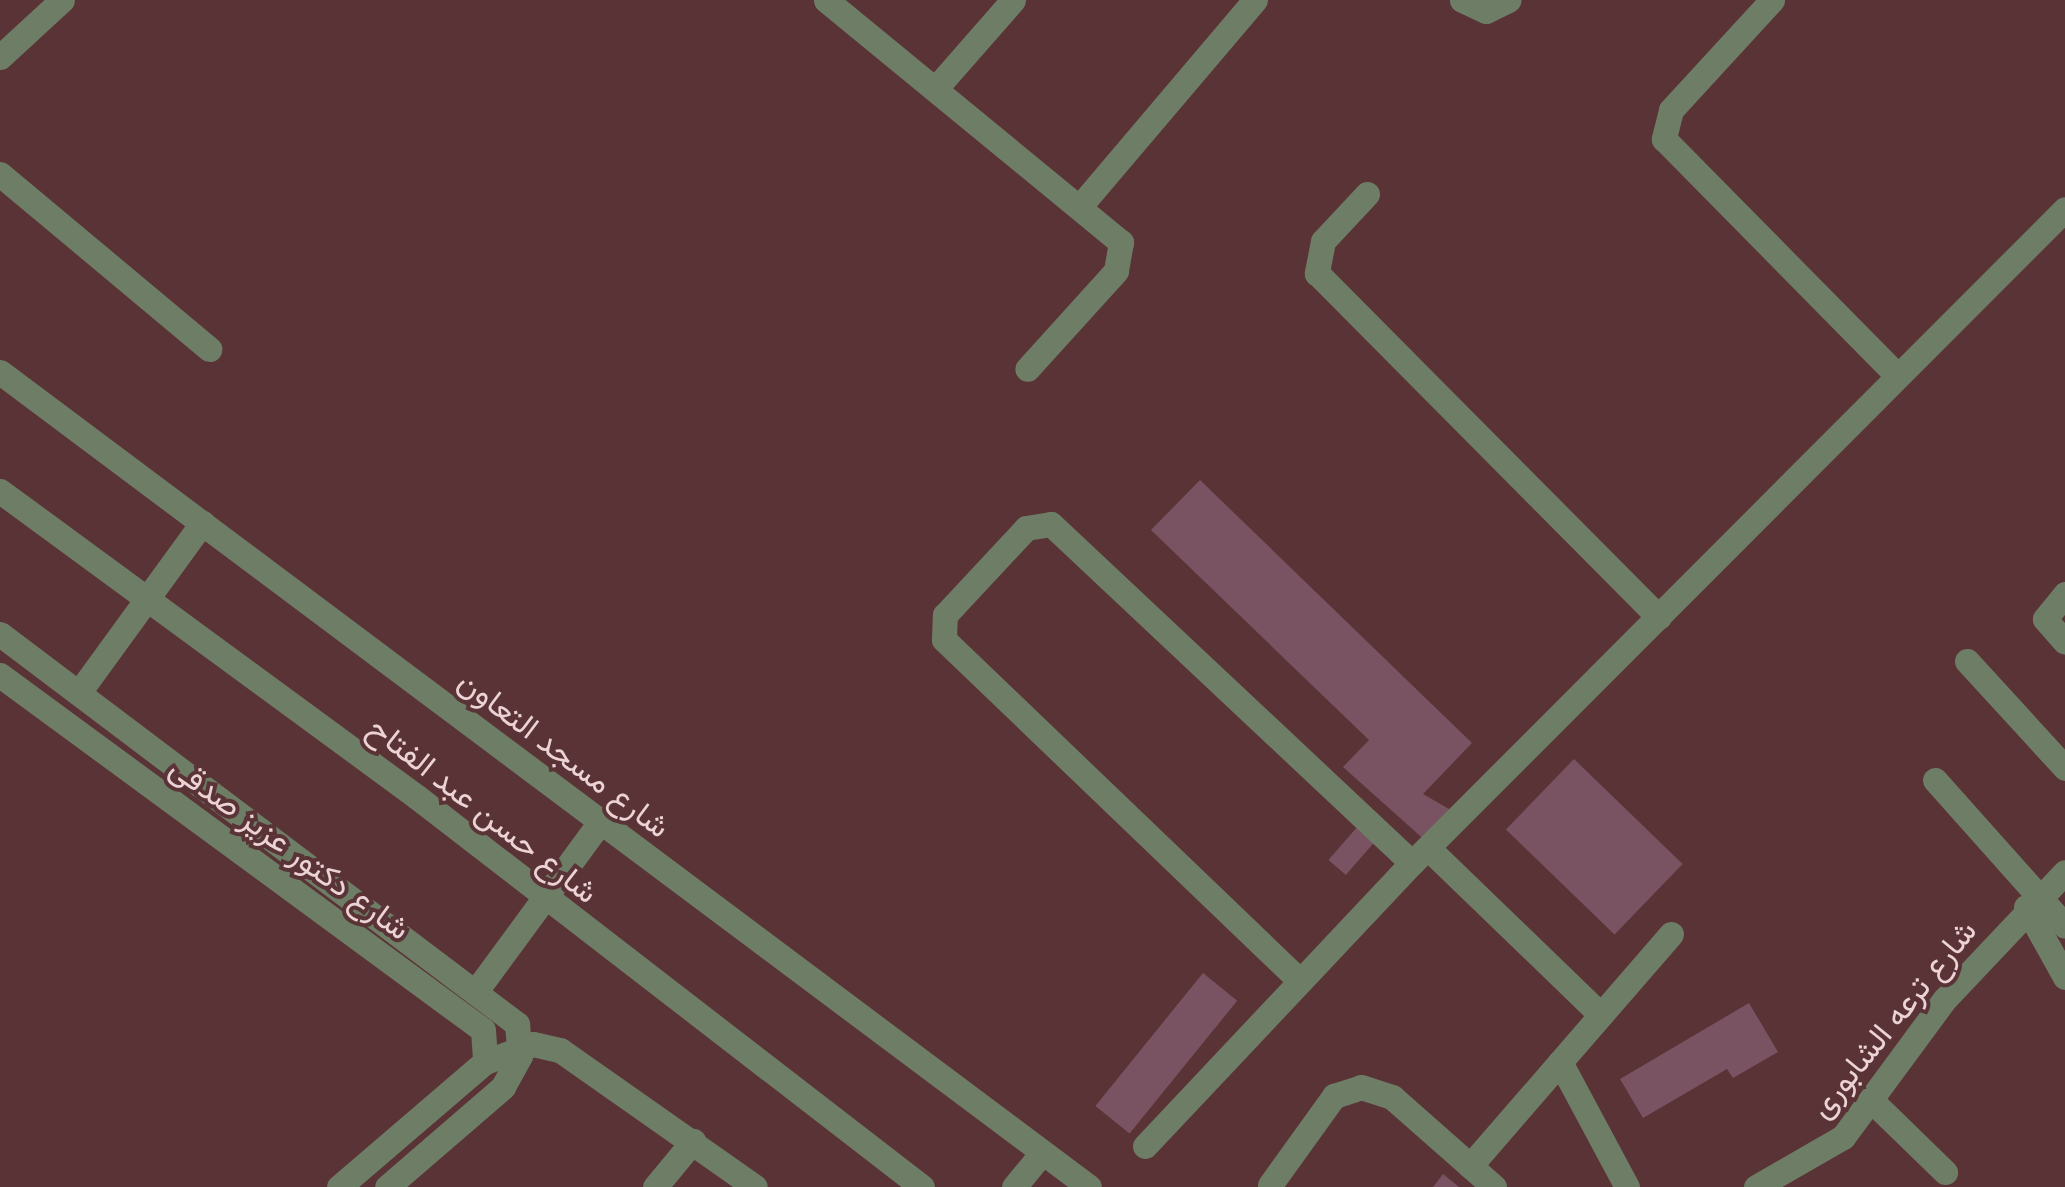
<!DOCTYPE html>
<meta charset="utf-8">
<style>
body{margin:0}
#map{position:relative;width:2065px;height:1187px;overflow:hidden;background:#5a3337;font-family:"Fira Sans",Vazirmatn,sans-serif}
div>[style]{position:absolute}
[style*='--x']{left:calc(var(--x)*1px);top:calc(var(--y)*1px);width:calc(var(--w)*1px);rotate:calc(var(--a)*1deg)}
.building>*{inset:0;background:#795362;transform-origin:0 0}
.minor>*{height:25px;margin:-12.5px;padding:0 12.5px;transform-origin:12.5px;border-radius:12.5px;background:#6e7d65}
span{translate:-50% -50%;white-space:nowrap;text-align:center;line-height:1.15;-webkit-text-stroke:8px #5a3337;paint-order:stroke}
.street-label{font-size:32px;color:#ecd3d5}
</style>
<div id="map">
<div class="building">
<div style="clip-path:polygon(1200px 480px,1472px 743px,1423px 794px,1456px 813px,1428px 843px,1343px 767px,1369px 740px,1151px 530px)"></div>
<div style="left:1574px;top:759px;width:151px;height:98px;rotate:44deg"></div>
<div style="left:1358px;top:826px;width:23px;height:45px;rotate:41deg"></div>
<div style="left:1203px;top:973px;width:44px;height:171px;rotate:39deg"></div>
<div style="clip-path:polygon(1749px 1003px,1778px 1052px,1733px 1078px,1727px 1069px,1643px 1118px,1620px 1079px)"></div>
<div style="clip-path:polygon(1443px 1174px,1459px 1187px,1433px 1187px)"></div>
</div>
<div class="minor">
<div style="--x:826;--y:0;--w:382;--a:39.4"></div>
<div style="--x:1121;--y:242;--w:29;--a:100"></div>
<div style="--x:1116;--y:271;--w:132;--a:132.2"></div>
<div style="--x:1462;--y:0;--w:26;--a:25"></div>
<div style="--x:1486;--y:11;--w:25;--a:-26"></div>
<div style="--x:1772;--y:0;--w:149;--a:132.6"></div>
<div style="--x:1671;--y:110;--w:30;--a:104"></div>
<div style="--x:1664;--y:139;--w:332;--a:45.4"></div>
<div style="--x:0;--y:57;--w:84;--a:-42.6"></div>
<div style="--x:936;--y:88;--w:117;--a:-48.8"></div>
<div style="--x:0;--y:174;--w:273;--a:39.9"></div>
<div style="--x:1367;--y:194;--w:64;--a:133.1"></div>
<div style="--x:1323;--y:241;--w:33;--a:101"></div>
<div style="--x:1317;--y:273;--w:485;--a:45.2"></div>
<div style="--x:1081;--y:205;--w:269;--a:-49.7"></div>
<div style="--x:0;--y:372;--w:1360;--a:36.81"></div>
<div style="--x:0;--y:491;--w:517;--a:36.27"></div>
<div style="--x:417;--y:797;--w:638;--a:37.68"></div>
<div style="--x:2065;--y:594;--w:32;--a:129"></div>
<div style="--x:2045;--y:619;--w:30;--a:49"></div>
<div style="--x:0;--y:634;--w:648;--a:37.03"></div>
<div style="--x:517;--y:1024;--w:32;--a:85"></div>
<div style="--x:520;--y:1056;--w:35;--a:119"></div>
<div style="--x:503;--y:1087;--w:153;--a:139.2"></div>
<div style="--x:1967;--y:661;--w:145;--a:47.5"></div>
<div style="--x:0;--y:675;--w:599;--a:36.32"></div>
<div style="--x:483;--y:1030;--w:32;--a:86"></div>
<div style="--x:80;--y:691;--w:208;--a:-54"></div>
<div style="--x:1935;--y:780;--w:195;--a:48.3"></div>
<div style="--x:1428;--y:848;--w:240;--a:44"></div>
<div style="--x:2026;--y:907;--w:80;--a:60.9"></div>
<div style="--x:1299;--y:980;--w:492;--a:-136.2"></div>
<div style="--x:944;--y:639;--w:24;--a:-88"></div>
<div style="--x:945;--y:615;--w:119;--a:-47"></div>
<div style="--x:1026;--y:528;--w:25;--a:-9"></div>
<div style="--x:1051;--y:524;--w:495;--a:43.2"></div>
<div style="--x:476;--y:991;--w:210;--a:-53.7"></div>
<div style="--x:1560;--y:1062;--w:142;--a:61.8"></div>
<div style="--x:1872;--y:1101;--w:102;--a:44.2"></div>
<div style="--x:1145;--y:1146;--w:389;--a:-46.7"></div>
<div style="--x:1412;--y:863;--w:924;--a:-45.04"></div>
<div style="--x:1470;--y:1166;--w:307;--a:-49.1"></div>
<div style="--x:1270;--y:1185;--w:110;--a:-54.3"></div>
<div style="--x:1334;--y:1096;--w:28;--a:-18"></div>
<div style="--x:1361;--y:1087;--w:33;--a:18"></div>
<div style="--x:1392;--y:1097;--w:136;--a:41.4"></div>
<div style="--x:339;--y:1187;--w:192;--a:-40.6"></div>
<div style="--x:485;--y:1062;--w:51;--a:-20.6"></div>
<div style="--x:533;--y:1044;--w:28;--a:13"></div>
<div style="--x:560;--y:1050;--w:238;--a:35.1"></div>
<div style="--x:655;--y:1187;--w:60;--a:-50.4"></div>
<div style="--x:1014;--y:1187;--w:44;--a:-50.5"></div>
<div style="--x:1756;--y:1187;--w:100;--a:-29.9"></div>
<div style="--x:1843;--y:1137;--w:170;--a:-53.6"></div>
<div style="--x:1944;--y:1000;--w:176;--a:-46.6"></div>
</div>
<div class="street-label">
<span style="left:564px;top:754px;rotate:37deg">شارع مسجد التعاون</span>
<span style="left:483px;top:810px;rotate:38deg">شارع حسن عبد الفتاح</span>
<span style="left:290px;top:848px;rotate:36deg">شارع دكتور عزيز صدقى</span>
<span style="left:1893px;top:1019px;rotate:-51deg">شارع ترعه الشابورى</span>
</div>
</div>
